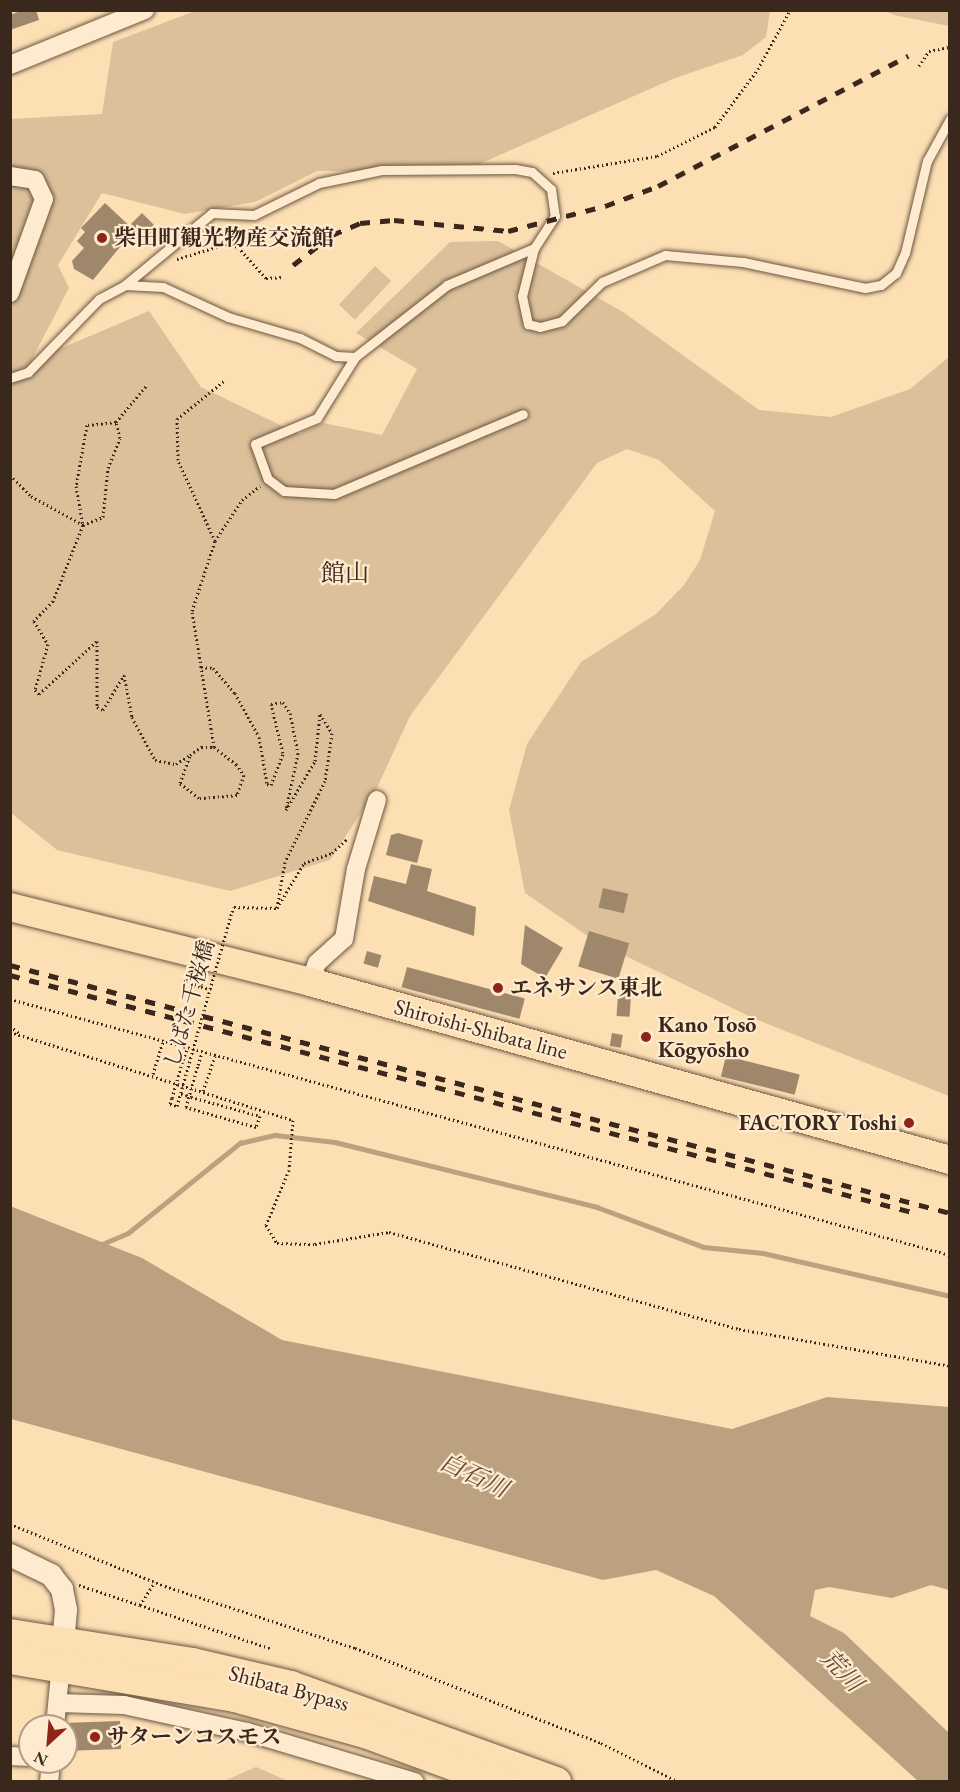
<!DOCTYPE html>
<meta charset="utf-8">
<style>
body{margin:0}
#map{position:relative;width:960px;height:1792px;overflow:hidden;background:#fddfb4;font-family:"EB Garamond","Noto Serif JP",serif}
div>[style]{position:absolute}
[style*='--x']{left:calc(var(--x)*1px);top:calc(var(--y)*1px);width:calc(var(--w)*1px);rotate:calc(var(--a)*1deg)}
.green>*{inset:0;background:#dcc09a;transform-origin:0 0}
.water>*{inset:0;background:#bba180}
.stream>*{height:4.5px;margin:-2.25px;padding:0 2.25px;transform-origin:2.25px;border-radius:2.25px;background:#bba180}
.building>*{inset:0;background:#9f876b;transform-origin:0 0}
.path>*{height:3px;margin-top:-1.5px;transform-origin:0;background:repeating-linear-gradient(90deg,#3a281c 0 1.5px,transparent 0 4.5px)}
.roads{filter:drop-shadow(0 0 2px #6b5642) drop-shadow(0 0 2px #6b5642)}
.service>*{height:9px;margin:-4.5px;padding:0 4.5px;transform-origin:4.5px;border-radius:4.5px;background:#feeace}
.minor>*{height:18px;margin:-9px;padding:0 9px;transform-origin:9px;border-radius:9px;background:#feeace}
.tertiary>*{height:22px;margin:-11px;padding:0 11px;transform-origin:11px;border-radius:11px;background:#feeace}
.primary>*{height:28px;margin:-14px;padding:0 14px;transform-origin:14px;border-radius:14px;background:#fddfb4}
.trunk>*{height:30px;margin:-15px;padding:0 15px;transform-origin:15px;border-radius:15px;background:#fddfb4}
.rail>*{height:4.5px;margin-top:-2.25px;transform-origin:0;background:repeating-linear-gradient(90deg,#3a281c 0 10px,transparent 0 20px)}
.path-bridge>*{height:3px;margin-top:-1.5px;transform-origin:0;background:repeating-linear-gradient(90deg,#3a281c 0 1.5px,transparent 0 4.5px)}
.dots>*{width:16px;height:16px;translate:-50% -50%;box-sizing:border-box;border:3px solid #feeace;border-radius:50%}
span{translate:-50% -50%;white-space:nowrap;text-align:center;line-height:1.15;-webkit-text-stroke:4.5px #feeace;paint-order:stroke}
.poi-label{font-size:22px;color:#3a281c;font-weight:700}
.left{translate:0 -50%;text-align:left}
.right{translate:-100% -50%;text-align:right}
.street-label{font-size:22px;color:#3a281c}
.neighbourhood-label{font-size:24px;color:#3a281c}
.water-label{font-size:24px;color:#614c3a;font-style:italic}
.frame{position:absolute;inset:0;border:12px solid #3a281c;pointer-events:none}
.north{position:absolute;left:18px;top:1714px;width:60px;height:60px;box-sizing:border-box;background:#feeace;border:2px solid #b09c87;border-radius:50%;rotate:206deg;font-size:16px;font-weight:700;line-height:24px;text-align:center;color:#3a281c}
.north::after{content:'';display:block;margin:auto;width:21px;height:27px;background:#8f2418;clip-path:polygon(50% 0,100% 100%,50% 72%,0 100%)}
</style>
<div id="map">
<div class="green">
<div style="clip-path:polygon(195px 11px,770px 11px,766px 37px,743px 55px,675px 78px,461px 172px,317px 171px,255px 202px,185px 214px,102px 193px,58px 265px,69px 288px,31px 361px,149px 311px,201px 387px,299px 434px,323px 423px,382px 435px,417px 369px,356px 333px,450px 242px,498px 241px,623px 312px,759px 410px,831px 417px,910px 389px,949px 357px,949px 1096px,755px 1019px,595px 941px,525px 893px,509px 810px,527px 744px,581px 662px,656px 614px,684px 585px,700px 560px,715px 511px,659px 460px,627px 449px,597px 463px,410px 716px,376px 790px,330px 860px,230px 891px,57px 850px,11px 813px,10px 119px,102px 114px,113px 42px)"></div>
<div style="clip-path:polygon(885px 11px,949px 11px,949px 26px,894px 15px)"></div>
<div style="left:375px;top:266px;width:22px;height:53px;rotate:43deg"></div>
<div style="clip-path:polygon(256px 1767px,288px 1781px,224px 1781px)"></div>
</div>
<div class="water">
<div style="clip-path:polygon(10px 1206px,142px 1258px,282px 1340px,732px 1429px,827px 1397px,949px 1407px,949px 1590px,931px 1585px,892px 1598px,829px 1587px,815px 1590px,810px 1616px,844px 1633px,949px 1733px,949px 1781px,918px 1781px,714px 1596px,656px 1570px,603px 1580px,11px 1419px)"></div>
</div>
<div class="stream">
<div style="--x:100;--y:1245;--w:30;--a:-23"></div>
<div style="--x:128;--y:1233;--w:144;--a:-38.8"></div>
<div style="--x:240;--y:1143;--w:36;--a:-13"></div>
<div style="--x:275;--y:1135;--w:60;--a:6.7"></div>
<div style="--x:335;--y:1142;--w:270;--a:13.9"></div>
<div style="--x:597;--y:1207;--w:114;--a:20.5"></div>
<div style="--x:704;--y:1247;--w:59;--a:5.8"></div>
<div style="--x:763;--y:1253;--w:192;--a:12.9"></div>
</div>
<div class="building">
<div style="clip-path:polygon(23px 10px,36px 10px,39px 20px,10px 30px,10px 15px)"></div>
<div style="clip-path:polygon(105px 203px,134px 230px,93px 280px,74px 269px,72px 261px,84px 248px,77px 241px,85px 232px,81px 228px)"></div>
<div style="left:142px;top:213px;width:24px;height:16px;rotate:45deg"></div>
<div style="clip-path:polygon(398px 833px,423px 840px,417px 863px,386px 855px,391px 835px)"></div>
<div style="clip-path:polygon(411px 864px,432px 869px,427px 891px,476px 907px,474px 936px,368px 901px,374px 876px,406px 884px)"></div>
<div style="left:603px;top:888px;width:26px;height:20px;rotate:13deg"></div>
<div style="clip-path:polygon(525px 925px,563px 948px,545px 978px,521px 964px)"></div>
<div style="left:589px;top:931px;width:42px;height:37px;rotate:17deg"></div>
<div style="left:367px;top:951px;width:15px;height:13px;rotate:16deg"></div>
<div style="left:407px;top:967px;width:122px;height:21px;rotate:15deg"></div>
<div style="left:618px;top:995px;width:13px;height:21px;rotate:4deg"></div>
<div style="left:612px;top:1033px;width:11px;height:13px;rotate:10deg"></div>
<div style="left:726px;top:1056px;width:76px;height:21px;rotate:14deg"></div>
<div style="left:120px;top:1721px;width:28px;height:50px;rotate:88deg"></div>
</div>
<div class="path">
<div style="--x:919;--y:66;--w:18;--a:-56"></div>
<div style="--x:929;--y:51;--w:21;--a:-11"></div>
<div style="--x:553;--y:173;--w:105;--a:-9.3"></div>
<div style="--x:657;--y:156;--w:65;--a:-26.6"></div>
<div style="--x:715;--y:127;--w:72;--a:-53.4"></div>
<div style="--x:758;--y:69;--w:67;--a:-61.5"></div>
<div style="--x:177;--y:259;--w:51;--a:-17"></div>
<div style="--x:226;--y:244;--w:12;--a:14"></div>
<div style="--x:238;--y:247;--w:42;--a:47.9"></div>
<div style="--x:266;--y:278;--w:18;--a:-3"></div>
<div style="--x:116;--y:422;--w:47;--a:-50.2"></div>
<div style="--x:10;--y:475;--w:30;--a:45"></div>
<div style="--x:31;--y:496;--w:60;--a:29.1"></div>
<div style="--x:83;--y:525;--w:22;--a:-22"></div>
<div style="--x:103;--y:517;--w:49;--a:-84.2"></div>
<div style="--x:108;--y:468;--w:32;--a:-68"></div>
<div style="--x:120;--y:438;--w:16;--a:-104"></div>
<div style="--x:116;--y:422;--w:29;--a:174"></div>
<div style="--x:87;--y:425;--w:62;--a:100.2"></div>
<div style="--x:76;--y:486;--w:40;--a:80"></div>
<div style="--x:83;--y:525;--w:82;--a:111.5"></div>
<div style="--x:53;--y:601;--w:28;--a:134"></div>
<div style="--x:34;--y:621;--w:27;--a:59"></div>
<div style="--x:48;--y:644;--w:48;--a:105.8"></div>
<div style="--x:35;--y:690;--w:6;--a:45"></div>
<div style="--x:39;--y:694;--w:79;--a:-42.4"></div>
<div style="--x:97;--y:641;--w:66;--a:90"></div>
<div style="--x:97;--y:707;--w:7;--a:27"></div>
<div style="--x:103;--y:710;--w:41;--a:-59"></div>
<div style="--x:124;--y:675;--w:43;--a:79.2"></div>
<div style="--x:132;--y:717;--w:49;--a:61.9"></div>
<div style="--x:155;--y:760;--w:21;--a:11"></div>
<div style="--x:176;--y:764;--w:17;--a:-33"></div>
<div style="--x:215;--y:541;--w:89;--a:-114.6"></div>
<div style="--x:178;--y:460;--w:41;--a:-91.4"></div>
<div style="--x:177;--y:419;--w:60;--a:-39"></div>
<div style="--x:201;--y:667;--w:12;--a:5"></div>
<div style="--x:213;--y:668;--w:33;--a:49"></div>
<div style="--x:235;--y:693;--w:50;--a:61.4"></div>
<div style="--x:259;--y:737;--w:48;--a:80.3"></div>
<div style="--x:267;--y:784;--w:4;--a:14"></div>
<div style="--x:271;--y:785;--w:34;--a:-69"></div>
<div style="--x:283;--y:753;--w:50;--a:-103.8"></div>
<div style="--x:271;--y:704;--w:12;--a:-9"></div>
<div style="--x:283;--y:702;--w:13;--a:58"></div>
<div style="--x:290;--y:713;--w:41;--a:78.7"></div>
<div style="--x:298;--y:753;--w:58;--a:101.9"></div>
<div style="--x:286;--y:810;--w:57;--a:-59.4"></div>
<div style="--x:315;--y:761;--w:47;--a:-83.9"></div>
<div style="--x:320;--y:714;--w:22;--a:58"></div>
<div style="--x:332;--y:733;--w:49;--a:98.3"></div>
<div style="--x:325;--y:781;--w:90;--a:116.3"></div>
<div style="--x:285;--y:862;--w:47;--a:99.9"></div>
<div style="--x:201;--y:747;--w:13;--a:0"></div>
<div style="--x:214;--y:747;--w:28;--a:38"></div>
<div style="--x:236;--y:764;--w:14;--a:54"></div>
<div style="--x:244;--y:775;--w:21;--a:109"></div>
<div style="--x:237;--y:795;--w:38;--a:175"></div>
<div style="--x:199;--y:798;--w:24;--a:-142"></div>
<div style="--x:180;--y:783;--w:30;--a:-70"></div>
<div style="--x:190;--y:755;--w:14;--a:-36"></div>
<div style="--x:214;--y:747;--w:138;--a:-99.2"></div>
<div style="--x:192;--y:611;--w:74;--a:-71.8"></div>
<div style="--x:215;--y:541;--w:49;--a:-56.6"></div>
<div style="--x:242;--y:500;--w:23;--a:-38"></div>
<div style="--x:232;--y:912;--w:5;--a:-68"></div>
<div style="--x:234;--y:907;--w:43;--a:1.3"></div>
<div style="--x:277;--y:908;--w:52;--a:-59"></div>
<div style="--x:304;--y:863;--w:30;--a:-20"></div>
<div style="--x:332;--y:853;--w:22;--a:-43"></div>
<div style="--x:191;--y:976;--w:8;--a:130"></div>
<div style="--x:186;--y:982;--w:15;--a:11"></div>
<div style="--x:201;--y:987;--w:10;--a:11"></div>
<div style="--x:10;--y:999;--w:974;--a:15.23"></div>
<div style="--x:10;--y:1026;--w:11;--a:38"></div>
<div style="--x:10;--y:1032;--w:296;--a:17.3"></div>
<div style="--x:293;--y:1120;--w:50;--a:94.6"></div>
<div style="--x:289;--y:1170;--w:60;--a:112.7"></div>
<div style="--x:266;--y:1225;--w:21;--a:59"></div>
<div style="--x:277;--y:1243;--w:38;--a:2"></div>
<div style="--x:315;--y:1244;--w:75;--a:-9.2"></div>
<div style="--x:389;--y:1232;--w:363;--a:15.5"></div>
<div style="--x:739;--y:1329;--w:214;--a:9.9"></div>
<div style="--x:183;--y:1060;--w:12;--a:-70"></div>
<div style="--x:198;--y:1065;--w:13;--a:-72"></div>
<div style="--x:153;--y:1074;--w:34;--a:-73"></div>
<div style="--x:203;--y:1091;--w:37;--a:-71"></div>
<div style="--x:181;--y:1094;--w:5;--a:11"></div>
<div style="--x:172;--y:1098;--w:6;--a:108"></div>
<div style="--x:170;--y:1104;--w:7;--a:16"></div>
<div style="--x:10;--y:1524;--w:167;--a:21.8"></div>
<div style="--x:165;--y:1586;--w:200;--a:18.1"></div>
<div style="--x:355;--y:1648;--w:264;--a:21.1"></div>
<div style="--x:601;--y:1743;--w:87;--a:26.6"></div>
<div style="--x:79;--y:1585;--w:64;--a:18.2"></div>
<div style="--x:140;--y:1605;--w:27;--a:-57"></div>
<div style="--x:140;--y:1605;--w:139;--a:18.4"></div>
</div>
<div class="roads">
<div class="service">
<div style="--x:125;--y:285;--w:38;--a:3"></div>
<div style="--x:163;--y:287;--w:72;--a:24.8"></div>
<div style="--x:228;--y:317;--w:75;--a:16.3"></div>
<div style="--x:300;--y:338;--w:40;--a:26.6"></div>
<div style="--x:336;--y:356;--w:19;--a:3"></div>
<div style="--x:355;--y:357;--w:117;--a:-38"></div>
<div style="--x:447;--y:285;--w:95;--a:-23"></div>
<div style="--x:355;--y:357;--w:72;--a:121.9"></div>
<div style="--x:317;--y:418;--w:67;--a:157.2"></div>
<div style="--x:255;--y:444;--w:37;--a:70"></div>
<div style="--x:268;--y:479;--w:20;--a:37"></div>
<div style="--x:284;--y:491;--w:50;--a:3.4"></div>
<div style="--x:334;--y:494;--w:205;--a:-22.9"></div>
<div style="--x:10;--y:378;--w:19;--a:-18"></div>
<div style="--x:28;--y:372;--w:102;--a:-45.8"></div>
<div style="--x:99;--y:299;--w:30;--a:-28"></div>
<div style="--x:125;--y:285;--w:113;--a:-39.6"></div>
<div style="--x:212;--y:213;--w:42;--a:2.7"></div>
<div style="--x:254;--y:215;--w:72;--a:-26.2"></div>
<div style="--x:319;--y:183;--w:64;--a:-11.7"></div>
<div style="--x:382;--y:170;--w:133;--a:-0.4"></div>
<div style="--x:515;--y:169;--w:17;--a:10"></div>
<div style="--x:532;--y:172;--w:25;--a:42"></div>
<div style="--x:551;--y:189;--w:27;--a:82"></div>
<div style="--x:555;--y:216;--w:38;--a:123"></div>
<div style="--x:534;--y:248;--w:49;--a:104"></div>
<div style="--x:522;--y:296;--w:29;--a:78"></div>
<div style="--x:528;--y:324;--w:12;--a:14"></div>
<div style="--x:540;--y:327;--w:23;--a:-15"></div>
<div style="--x:562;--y:321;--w:56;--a:-44.3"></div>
<div style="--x:602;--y:282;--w:69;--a:-23.2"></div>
<div style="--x:665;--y:255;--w:78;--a:5.1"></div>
<div style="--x:743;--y:262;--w:125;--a:12"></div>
<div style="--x:865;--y:288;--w:16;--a:-11"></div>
<div style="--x:881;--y:285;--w:19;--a:-39"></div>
<div style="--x:896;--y:273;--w:22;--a:-66"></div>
<div style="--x:905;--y:253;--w:95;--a:-76.6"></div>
<div style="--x:927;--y:161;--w:48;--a:-61.3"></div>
</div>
<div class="minor">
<div style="--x:10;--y:65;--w:146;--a:-22.2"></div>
<div style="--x:10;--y:176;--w:25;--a:9"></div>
<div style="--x:35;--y:180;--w:21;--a:65"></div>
<div style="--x:44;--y:199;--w:100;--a:109.9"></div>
<div style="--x:310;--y:982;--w:20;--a:-70"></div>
<div style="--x:317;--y:963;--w:36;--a:-42"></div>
<div style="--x:344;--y:939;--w:71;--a:-80.3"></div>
<div style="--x:356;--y:869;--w:72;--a:-73.1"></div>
<div style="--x:58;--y:1703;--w:66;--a:1.7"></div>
<div style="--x:124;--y:1705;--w:126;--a:12.4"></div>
<div style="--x:247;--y:1732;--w:175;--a:16.6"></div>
<div style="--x:55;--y:1726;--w:62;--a:-84.5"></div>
<div style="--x:10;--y:1756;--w:20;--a:3"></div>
<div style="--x:49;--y:1782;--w:20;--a:-84"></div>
</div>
<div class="tertiary">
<div style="--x:10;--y:1555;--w:46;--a:26"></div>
<div style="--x:51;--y:1575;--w:18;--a:52"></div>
<div style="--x:62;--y:1589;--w:21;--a:79"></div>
<div style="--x:66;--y:1610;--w:46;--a:95"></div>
</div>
<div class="primary">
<div style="--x:10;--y:907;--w:309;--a:14"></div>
<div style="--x:310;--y:982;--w:664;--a:15.54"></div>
</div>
<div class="trunk">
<div style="--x:10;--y:1634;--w:185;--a:9"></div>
<div style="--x:193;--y:1663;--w:101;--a:13.2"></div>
<div style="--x:291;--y:1686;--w:282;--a:19.9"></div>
<div style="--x:10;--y:1659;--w:228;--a:9.6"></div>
<div style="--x:235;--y:1697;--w:135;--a:15.5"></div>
<div style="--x:365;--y:1733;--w:143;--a:20.1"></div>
</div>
</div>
<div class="rail">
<div style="--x:293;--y:265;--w:49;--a:-37.6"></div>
<div style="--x:332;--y:235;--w:30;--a:-23"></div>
<div style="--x:360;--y:223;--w:34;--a:-5"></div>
<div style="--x:394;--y:220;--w:115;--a:5.5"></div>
<div style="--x:508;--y:231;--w:100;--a:-14.5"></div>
<div style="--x:605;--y:206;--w:57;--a:-20.7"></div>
<div style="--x:658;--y:186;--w:282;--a:-27.5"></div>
<div style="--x:10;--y:965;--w:972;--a:14.78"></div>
<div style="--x:10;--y:975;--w:933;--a:14.72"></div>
</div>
<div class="path-bridge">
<div style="--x:201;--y:985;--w:5;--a:-79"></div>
<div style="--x:202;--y:980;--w:16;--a:-165"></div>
<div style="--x:187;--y:976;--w:7;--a:106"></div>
<div style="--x:185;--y:983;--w:16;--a:14"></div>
<div style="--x:186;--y:1095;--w:5;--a:22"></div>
<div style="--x:191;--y:1097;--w:72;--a:15.4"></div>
<div style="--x:260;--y:1116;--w:12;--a:110"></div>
<div style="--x:256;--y:1127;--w:73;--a:-164.1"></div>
<div style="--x:186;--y:1107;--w:44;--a:-74.1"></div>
<div style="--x:172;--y:1098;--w:40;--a:-74"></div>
<div style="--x:177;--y:1106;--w:202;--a:-74.2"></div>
</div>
<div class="dots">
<div style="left:102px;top:238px;background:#8f2418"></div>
<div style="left:498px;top:988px;background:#8f2418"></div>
<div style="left:646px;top:1037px;background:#8f2418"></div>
<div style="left:909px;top:1123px;background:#8f2418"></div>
<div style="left:95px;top:1737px;background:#8f2418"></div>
</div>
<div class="poi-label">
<span class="left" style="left:114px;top:238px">柴田町観光物産交流館</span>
<span class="left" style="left:510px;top:988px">エネサンス東北</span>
<span class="left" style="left:658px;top:1037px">Kano Tosō<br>Kōgyōsho</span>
<span class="right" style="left:897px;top:1123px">FACTORY Toshi</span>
<span class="left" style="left:107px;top:1737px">サターンコスモス</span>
</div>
<div class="street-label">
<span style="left:189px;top:1004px;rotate:-74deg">しばた千桜橋</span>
<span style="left:481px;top:1029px;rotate:15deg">Shiroishi-Shibata line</span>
<span style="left:289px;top:1688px;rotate:15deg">Shibata Bypass</span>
</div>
<div class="neighbourhood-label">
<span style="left:345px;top:573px">館山</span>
</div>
<div class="water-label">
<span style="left:474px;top:1475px;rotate:25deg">白石川</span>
<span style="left:842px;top:1670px;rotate:46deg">荒川</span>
</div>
<div class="frame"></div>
<div class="north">N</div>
</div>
